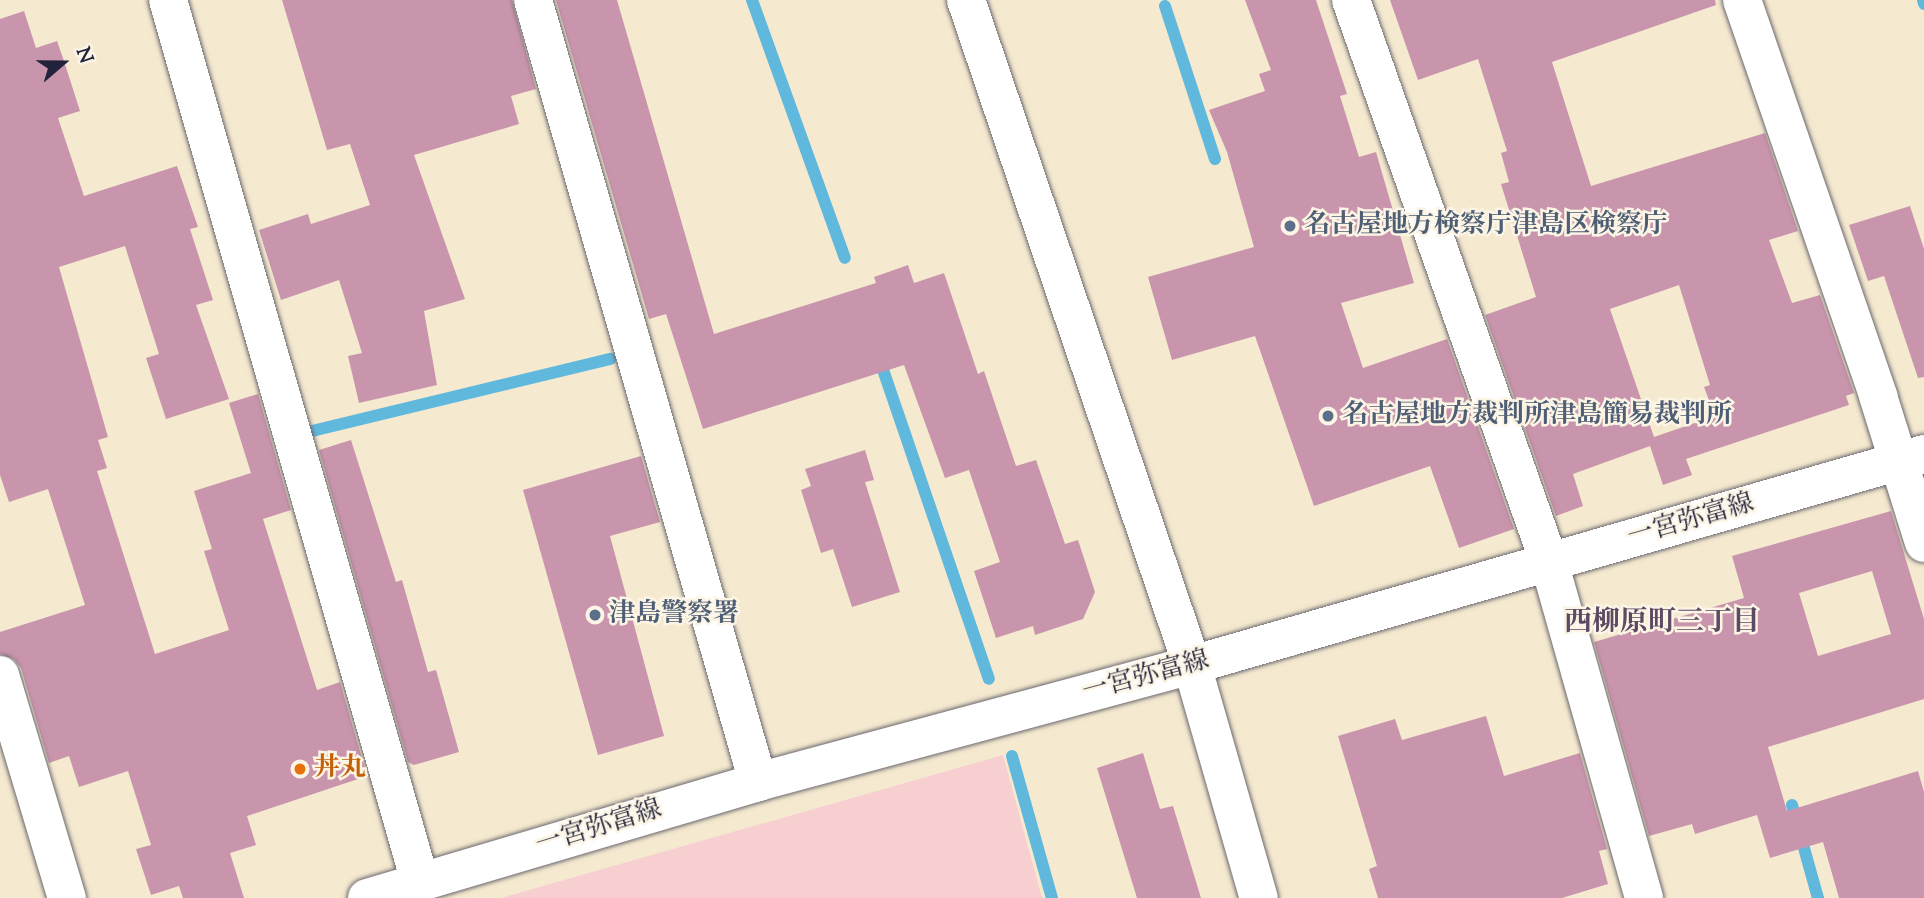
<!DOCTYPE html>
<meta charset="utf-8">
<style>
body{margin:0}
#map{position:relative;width:1924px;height:898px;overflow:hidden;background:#f5ead0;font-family:"Sorts Mill Goudy","Noto Serif JP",serif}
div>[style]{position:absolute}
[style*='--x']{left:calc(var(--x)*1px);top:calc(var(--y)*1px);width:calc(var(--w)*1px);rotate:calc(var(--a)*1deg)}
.built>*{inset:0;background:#f7cfd1}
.stream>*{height:12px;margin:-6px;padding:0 6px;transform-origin:6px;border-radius:6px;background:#60b8dd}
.building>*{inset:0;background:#c995ac}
.roads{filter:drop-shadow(0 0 2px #6c686f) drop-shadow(0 0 2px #6c686f)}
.minor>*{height:38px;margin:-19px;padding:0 19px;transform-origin:19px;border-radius:19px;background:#fff}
.tertiary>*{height:38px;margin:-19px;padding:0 19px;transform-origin:19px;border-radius:19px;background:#fff}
.secondary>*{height:38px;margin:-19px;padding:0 19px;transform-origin:19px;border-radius:19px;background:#fff}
.dots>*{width:19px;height:19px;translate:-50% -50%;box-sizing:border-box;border:4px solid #fcf5e5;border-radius:50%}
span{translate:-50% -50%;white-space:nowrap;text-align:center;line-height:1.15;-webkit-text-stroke:5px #fcf5e5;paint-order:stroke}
.service-label{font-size:26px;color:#4e5e75;font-weight:700}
.left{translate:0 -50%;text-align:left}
.street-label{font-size:26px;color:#22223b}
.food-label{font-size:26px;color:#c56008;font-weight:700}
.neighbourhood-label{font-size:28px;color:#5c4a63;font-weight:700}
.north{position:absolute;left:28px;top:28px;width:70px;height:70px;-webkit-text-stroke:5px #fcf5e5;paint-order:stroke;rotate:70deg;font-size:19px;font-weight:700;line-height:28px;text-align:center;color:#22223b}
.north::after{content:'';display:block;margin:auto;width:24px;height:32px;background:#22223b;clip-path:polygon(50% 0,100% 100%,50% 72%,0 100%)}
</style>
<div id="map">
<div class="built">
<div style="clip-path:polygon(1003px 755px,1042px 898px,501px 898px)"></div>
</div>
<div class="stream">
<div style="--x:752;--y:0;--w:274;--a:70.2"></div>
<div style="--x:1923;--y:0;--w:4;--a:76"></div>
<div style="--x:1165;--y:6;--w:161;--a:71.9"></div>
<div style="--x:879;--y:358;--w:339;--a:71.1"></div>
<div style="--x:312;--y:431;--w:307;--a:-13.6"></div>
<div style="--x:1012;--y:756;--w:148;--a:74.3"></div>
<div style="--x:1792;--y:805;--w:97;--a:74.4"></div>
</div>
<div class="building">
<div style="clip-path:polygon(282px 0,512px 0,536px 89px,511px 96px,519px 124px,414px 155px,465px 299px,424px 311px,437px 385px,359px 403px,348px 356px,362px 353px,339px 280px,281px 300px,259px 230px,308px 214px,311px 224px,370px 205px,350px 144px,327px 150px)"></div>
<div style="clip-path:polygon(556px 0,617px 0,714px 334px,876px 283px,874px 277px,908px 265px,914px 283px,944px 273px,978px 374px,984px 371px,1016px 466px,1036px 460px,1065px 544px,1078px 540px,1095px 592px,1083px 619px,1035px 635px,1033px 626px,996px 638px,974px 571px,1000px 562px,969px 470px,945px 478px,904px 365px,703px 429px,666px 314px,649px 319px)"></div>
<div style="clip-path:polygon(1245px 0,1316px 0,1347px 94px,1340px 96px,1359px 157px,1376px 152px,1414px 283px,1341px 303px,1363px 368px,1447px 339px,1514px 529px,1459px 548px,1430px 466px,1314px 506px,1255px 336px,1172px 360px,1148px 277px,1254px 247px,1227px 152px,1209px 110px,1265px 91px,1259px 74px,1271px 70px)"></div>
<div style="clip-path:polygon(evenodd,1390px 0,1715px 0,1716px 5px,1552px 62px,1591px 186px,1765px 133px,1798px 231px,1769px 240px,1792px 303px,1820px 295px,1854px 393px,1846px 396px,1849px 405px,1686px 459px,1692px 475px,1663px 485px,1650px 446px,1573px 474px,1583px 506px,1556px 516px,1485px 315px,1536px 297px,1501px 184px,1509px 182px,1501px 153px,1507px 151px,1478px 59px,1418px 80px,1390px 0,1679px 285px,1710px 385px,1704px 387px,1715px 416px,1654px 437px,1610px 309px,1679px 285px)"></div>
<div style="clip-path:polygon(24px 11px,36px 48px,57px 41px,64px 61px,80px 111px,58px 118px,84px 196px,177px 166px,198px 227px,190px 229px,213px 300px,196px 305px,229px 399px,166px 419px,146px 358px,159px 354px,125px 246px,59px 267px,108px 437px,98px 440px,107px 468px,97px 471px,155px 654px,229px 630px,204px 551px,212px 549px,194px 491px,251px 473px,229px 403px,258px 394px,291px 510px,263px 519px,317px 690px,340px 682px,367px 776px,247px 816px,256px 845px,230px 853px,244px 898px,183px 898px,179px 886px,151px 895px,136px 849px,151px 845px,128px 771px,79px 787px,69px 756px,49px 763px,21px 668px,14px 659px,0 654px,0 632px,85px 605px,48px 489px,9px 502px,0 475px,0 19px)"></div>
<div style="clip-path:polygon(1910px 206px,1924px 249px,1924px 377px,1918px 378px,1884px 276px,1868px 281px,1849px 225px)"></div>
<div style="clip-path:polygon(351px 440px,396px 582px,402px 580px,428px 672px,436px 670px,459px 752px,414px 765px,408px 762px,319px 450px)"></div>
<div style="clip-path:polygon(865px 450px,874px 480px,865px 482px,900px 592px,852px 607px,833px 549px,821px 553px,801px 490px,811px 486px,805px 469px)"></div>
<div style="clip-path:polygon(641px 456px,660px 522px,610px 536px,664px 736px,598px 755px,523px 490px)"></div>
<div style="clip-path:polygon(evenodd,1891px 511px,1924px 619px,1924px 699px,1768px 747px,1787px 811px,1918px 771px,1924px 792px,1924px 898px,1839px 898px,1823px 842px,1770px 858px,1757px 815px,1695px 834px,1692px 824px,1649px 836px,1594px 642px,1744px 598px,1732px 556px,1891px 511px,1872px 571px,1891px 634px,1818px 656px,1799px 593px,1872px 571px)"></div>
<div style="clip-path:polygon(1486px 716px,1504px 776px,1580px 753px,1607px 849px,1599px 851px,1608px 884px,1562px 898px,1378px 898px,1369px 869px,1377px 866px,1338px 736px,1395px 719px,1402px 740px)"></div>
<div style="clip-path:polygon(1143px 753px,1160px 809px,1173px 806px,1201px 898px,1137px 898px,1097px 768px)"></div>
</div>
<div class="roads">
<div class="minor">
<div style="--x:168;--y:0;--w:917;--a:74.05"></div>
<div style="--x:533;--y:0;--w:814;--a:73.95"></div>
<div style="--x:1351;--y:0;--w:596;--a:70.59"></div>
<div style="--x:1549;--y:562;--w:349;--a:74.2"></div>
<div style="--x:1742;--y:0;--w:419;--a:71"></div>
<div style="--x:1878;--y:396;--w:154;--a:72.6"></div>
<div style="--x:0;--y:675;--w:233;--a:73.3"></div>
</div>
<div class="tertiary">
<div style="--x:966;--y:0;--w:702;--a:71.23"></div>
<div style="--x:1192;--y:665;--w:242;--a:74"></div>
</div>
<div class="secondary">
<div style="--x:367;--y:898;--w:408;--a:-16.5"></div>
<div style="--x:758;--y:782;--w:449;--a:-15.1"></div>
<div style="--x:1192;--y:665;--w:762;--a:-16.08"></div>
</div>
</div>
<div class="dots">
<div style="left:1290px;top:226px;background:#5c6f8a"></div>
<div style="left:1328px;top:416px;background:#5c6f8a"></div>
<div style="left:595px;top:615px;background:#5c6f8a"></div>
<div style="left:300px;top:769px;background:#e8710a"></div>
</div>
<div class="service-label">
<span class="left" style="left:1304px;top:226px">名古屋地方検察庁津島区検察庁</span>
<span class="left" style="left:1342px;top:416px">名古屋地方裁判所津島簡易裁判所</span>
<span class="left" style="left:609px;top:615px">津島警察署</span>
</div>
<div class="street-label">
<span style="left:1691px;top:521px;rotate:-16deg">一宮弥富線</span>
<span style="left:1146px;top:677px;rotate:-15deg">一宮弥富線</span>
<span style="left:599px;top:828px;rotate:-17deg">一宮弥富線</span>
</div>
<div class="food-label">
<span class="left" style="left:314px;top:769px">丼丸</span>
</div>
<div class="neighbourhood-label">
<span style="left:1662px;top:623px">西柳原町三丁目</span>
</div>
<div class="north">N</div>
</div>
